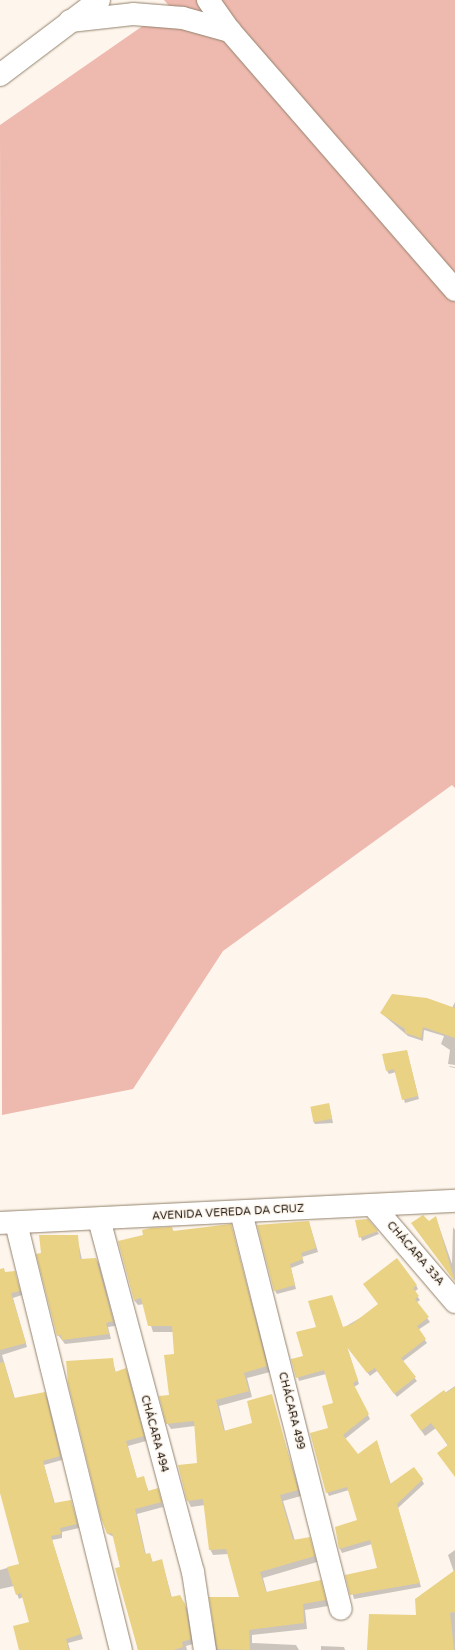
<!DOCTYPE html>
<meta charset="utf-8">
<style>
body{margin:0}
#map{position:relative;width:455px;height:1650px;overflow:hidden;background:#fef6ed;font-family:"Varela Round",sans-serif}
div>[style]{position:absolute}
[style*='--x']{left:calc(var(--x)*1px);top:calc(var(--y)*1px);width:calc(var(--w)*1px);rotate:calc(var(--a)*1deg)}
.green>*{inset:0;background:#eeb9af}
.shadow>*{inset:0;background:#0003}
.building>*{inset:0;background:#ead284;transform-origin:0 0}
.roads{filter:drop-shadow(0 0 1px #93826c) drop-shadow(0 0 1px #93826c)}
.minor>*{height:22px;margin:-11px;padding:0 11px;transform-origin:11px;border-radius:11px;background:#fff}
.major>*{height:22px;margin:-11px;padding:0 11px;transform-origin:11px;border-radius:11px;background:#fff}
span{translate:-50% -50%;white-space:nowrap;text-align:center;line-height:1.15;-webkit-text-stroke:3px #fef6ed;paint-order:stroke}
.street-label{font-size:11px;color:#1d160d}
</style>
<div id="map">
<div class="green">
<div style="clip-path:polygon(164px 0,455px 0,455px 788px,452px 785px,223px 951px,133px 1089px,2px 1115px,0 125px,170px 7px)"></div>
</div>
<div class="shadow">
<div style="clip-path:polygon(455px 1002px,455px 1065px,448px 1064px,450px 1050px,441px 1044px,444px 1036px,424px 1030px,423px 1041px,408px 1036px,381px 1013px,452px 1008px)"></div>
<div style="clip-path:polygon(407px 1051px,419px 1099px,405px 1103px,396px 1072px,389px 1074px,387px 1071px)"></div>
<div style="clip-path:polygon(449px 1066px,455px 1067px,455px 1068px,450px 1067px)"></div>
<div style="clip-path:polygon(329px 1104px,333px 1123px,315px 1124px,313px 1121px)"></div>
<div style="clip-path:polygon(436px 1218px,452px 1264px,453px 1227px,455px 1230px,455px 1281px,415px 1228px)"></div>
<div style="clip-path:polygon(356px 1220px,377px 1231px,379px 1234px,362px 1241px)"></div>
<div style="clip-path:polygon(309px 1222px,318px 1252px,302px 1257px,304px 1263px,291px 1268px,296px 1289px,277px 1294px,275px 1291px)"></div>
<div style="clip-path:polygon(231px 1225px,270px 1372px,247px 1378px,252px 1397px,219px 1406px,225px 1431px,254px 1423px,271px 1396px,301px 1496px,283px 1501px,295px 1541px,309px 1538px,317px 1562px,263px 1578px,267px 1593px,320px 1581px,328px 1606px,305px 1610px,307px 1629px,252px 1635px,252px 1643px,296px 1645px,299px 1650px,215px 1650px,211px 1598px,240px 1599px,228px 1554px,213px 1555px,210px 1549px,205px 1505px,191px 1507px,188px 1501px,198px 1464px,195px 1426px,171px 1429px,167px 1423px,175px 1355px,174px 1332px,153px 1332px,144px 1304px,138px 1305px,134px 1300px,172px 1228px,174px 1232px)"></div>
<div style="clip-path:polygon(77px 1236px,82px 1260px,96px 1259px,99px 1264px,115px 1326px,108px 1327px,111px 1339px,65px 1344px,58px 1335px)"></div>
<div style="clip-path:polygon(14px 1272px,22px 1295px,13px 1298px,27px 1347px,2px 1355px,15px 1399px,44px 1393px,47px 1397px,62px 1460px,44px 1465px,55px 1504px,71px 1501px,79px 1528px,62px 1532px,62px 1538px,52px 1540px,83px 1639px,68px 1643px,70px 1650px,20px 1650px,30px 1622px,23px 1597px,19px 1599px,14px 1586px,0 1589px,0 1570px,21px 1564px,0 1491px,0 1274px)"></div>
<div style="clip-path:polygon(416px 1285px,418px 1289px,414px 1292px,420px 1300px,416px 1303px,430px 1322px,418px 1330px,427px 1343px,402px 1362px,417px 1381px,397px 1397px,377px 1371px,370px 1376px,347px 1347px,359px 1384px,354px 1387px,370px 1419px,345px 1439px,358px 1456px,378px 1445px,391px 1485px,422px 1480px,424px 1484px,398px 1508px,421px 1587px,354px 1599px,347px 1576px,379px 1569px,372px 1544px,342px 1553px,340px 1549px,336px 1528px,358px 1521px,349px 1490px,329px 1496px,327px 1492px,334px 1403px,326px 1374px,299px 1381px,292px 1360px,304px 1356px,332px 1296px,343px 1328px)"></div>
<div style="clip-path:polygon(112px 1359px,116px 1373px,125px 1370px,128px 1374px,146px 1441px,128px 1446px,137px 1479px,143px 1477px,149px 1492px,157px 1489px,163px 1507px,137px 1514px,146px 1555px,150px 1554px,153px 1563px,162px 1561px,172px 1598px,180px 1596px,187px 1609px,193px 1644px,186px 1646px,187px 1650px,138px 1650px,114px 1537px,108px 1534px)"></div>
<div style="clip-path:polygon(455px 1386px,455px 1477px,448px 1446px,436px 1428px,425px 1436px,411px 1416px)"></div>
<div style="clip-path:polygon(455px 1550px,455px 1575px,448px 1555px)"></div>
<div style="clip-path:polygon(455px 1606px,455px 1650px,368px 1650px,418px 1616px)"></div>
<div style="clip-path:polygon(321px 1646px,344px 1647px,345px 1650px,321px 1650px)"></div>
</div>
<div class="building">
<div style="clip-path:polygon(392px 994px,427px 998px,455px 1008px,455px 1038px,423px 1027px,421px 1038px,405px 1033px,405px 1029px,380px 1013px)"></div>
<div style="clip-path:polygon(407px 1050px,418px 1096px,402px 1100px,394px 1069px,386px 1071px,382px 1054px)"></div>
<div style="left:329px;top:1103px;width:16px;height:19px;rotate:79deg"></div>
<div style="clip-path:polygon(423px 1215px,429px 1221px,436px 1216px,455px 1282px,411px 1223px)"></div>
<div style="clip-path:polygon(368px 1219px,378px 1231px,359px 1238px,355px 1220px)"></div>
<div style="clip-path:polygon(309px 1221px,316px 1248px,301px 1253px,303px 1259px,290px 1264px,295px 1285px,274px 1291px,257px 1225px)"></div>
<div style="clip-path:polygon(231px 1224px,267px 1366px,244px 1373px,249px 1391px,216px 1400px,224px 1431px,252px 1423px,247px 1401px,272px 1394px,298px 1490px,280px 1495px,293px 1540px,310px 1537px,315px 1556px,260px 1572px,266px 1592px,321px 1580px,326px 1600px,303px 1604px,304px 1623px,249px 1630px,250px 1650px,217px 1649px,209px 1597px,239px 1597px,226px 1549px,209px 1550px,203px 1499px,187px 1501px,178px 1465px,197px 1463px,194px 1421px,166px 1424px,159px 1396px,169px 1395px,164px 1355px,174px 1354px,172px 1326px,148px 1326px,141px 1298px,134px 1300px,118px 1241px,143px 1235px,142px 1230px,151px 1228px,172px 1227px,173px 1231px)"></div>
<div style="clip-path:polygon(39px 1235px,78px 1235px,80px 1259px,96px 1258px,113px 1321px,106px 1323px,109px 1334px,62px 1340px,61px 1335px,57px 1336px,36px 1254px,41px 1253px)"></div>
<div style="clip-path:polygon(397px 1258px,417px 1285px,413px 1288px,419px 1296px,415px 1299px,429px 1317px,417px 1326px,426px 1339px,401px 1358px,416px 1377px,394px 1394px,375px 1368px,367px 1373px,347px 1347px,358px 1380px,353px 1383px,369px 1414px,343px 1435px,358px 1454px,377px 1440px,390px 1484px,414px 1467px,423px 1479px,397px 1504px,420px 1583px,350px 1595px,345px 1575px,377px 1568px,370px 1540px,339px 1549px,335px 1527px,357px 1520px,347px 1487px,326px 1493px,310px 1433px,328px 1428px,322px 1406px,333px 1403px,324px 1370px,296px 1378px,291px 1359px,303px 1356px,296px 1332px,316px 1327px,308px 1301px,332px 1295px,343px 1327px,352px 1324px,378px 1304px,363px 1284px)"></div>
<div style="clip-path:polygon(4px 1268px,5px 1272px,15px 1271px,20px 1291px,11px 1293px,26px 1343px,0 1350px,0 1269px)"></div>
<div style="clip-path:polygon(113px 1358px,115px 1372px,126px 1368px,144px 1436px,126px 1441px,137px 1478px,144px 1476px,148px 1491px,158px 1488px,162px 1502px,135px 1509px,145px 1554px,150px 1553px,152px 1562px,162px 1559px,171px 1597px,180px 1595px,185px 1604px,191px 1639px,182px 1642px,183px 1647px,173px 1650px,138px 1650px,115px 1568px,120px 1567px,112px 1533px,107px 1534px,101px 1518px,68px 1383px,66px 1361px)"></div>
<div style="clip-path:polygon(4px 1362px,14px 1398px,45px 1392px,60px 1456px,43px 1461px,54px 1503px,71px 1500px,77px 1524px,60px 1528px,61px 1534px,51px 1536px,81px 1634px,66px 1639px,69px 1650px,19px 1650px,13px 1626px,29px 1622px,21px 1593px,16px 1595px,7px 1567px,19px 1564px,0 1493px,0 1363px)"></div>
<div style="clip-path:polygon(455px 1387px,455px 1477px,437px 1453px,448px 1445px,431px 1423px,421px 1431px,410px 1415px,444px 1390px,446px 1393px)"></div>
<div style="clip-path:polygon(455px 1570px,455px 1612px,450px 1613px,454px 1650px,367px 1650px,369px 1614px,416px 1615px,415px 1599px)"></div>
</div>
<div class="roads">
<div class="minor">
<div style="--x:208;--y:0;--w:38;--a:55"></div>
<div style="--x:230;--y:31;--w:343;--a:49"></div>
<div style="--x:70;--y:21;--w:63;--a:-6.3"></div>
<div style="--x:133;--y:14;--w:50;--a:4.6"></div>
<div style="--x:183;--y:18;--w:49;--a:15.5"></div>
<div style="--x:374;--y:1207;--w:125;--a:49.5"></div>
<div style="--x:241;--y:1212;--w:409;--a:75.9"></div>
<div style="--x:99;--y:1219;--w:365;--a:75.1"></div>
<div style="--x:193;--y:1572;--w:79;--a:81.3"></div>
<div style="--x:0;--y:1223;--w:456;--a:-2.8"></div>
<div style="--x:16;--y:1223;--w:440;--a:76.2"></div>
</div>
<div class="major">
<div style="--x:0;--y:75;--w:124;--a:-37.1"></div>
</div>
</div>
<div class="street-label">
<span style="left:228px;top:1213px;rotate:-3deg">AVENIDA VEREDA DA CRUZ</span>
<span style="left:415px;top:1254px;rotate:49deg">CHÁCARA 33A</span>
<span style="left:291px;top:1411px;rotate:76deg">CHÁCARA 499</span>
<span style="left:154px;top:1434px;rotate:75deg">CHÁCARA 494</span>
</div>
</div>
